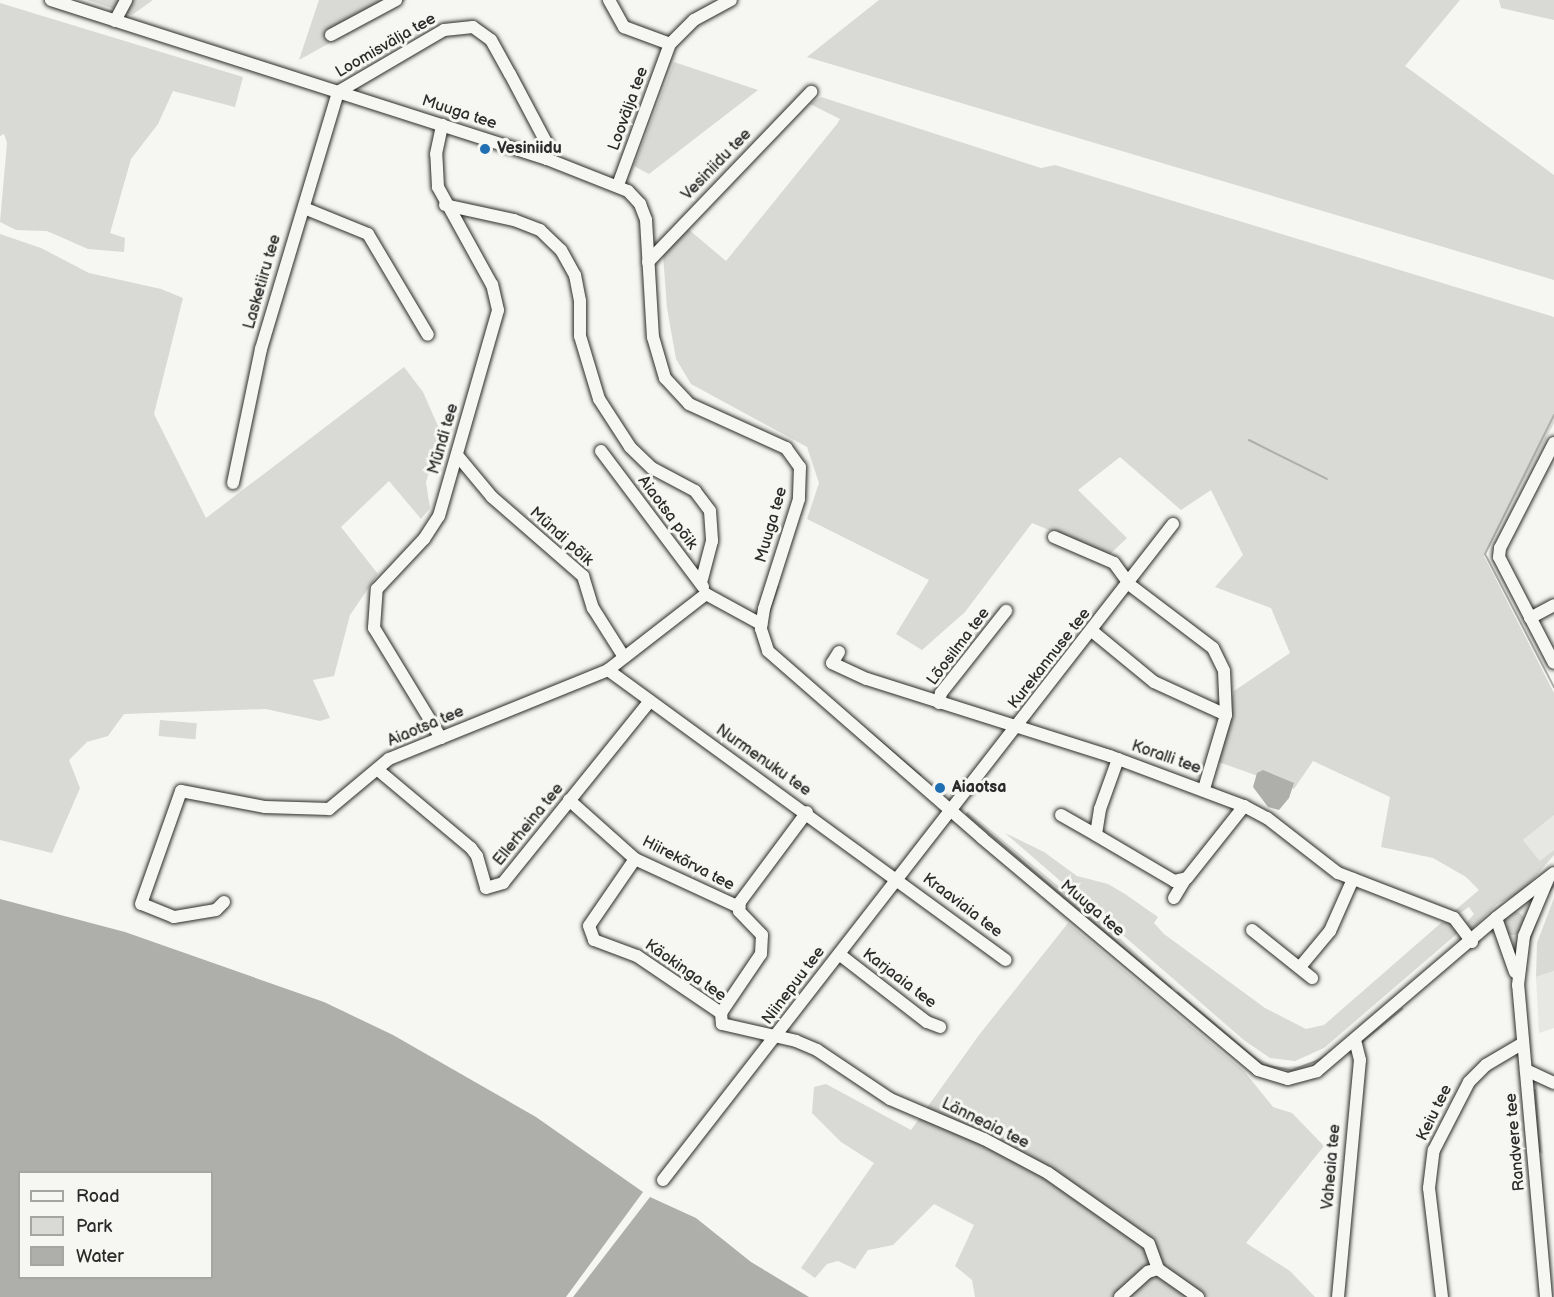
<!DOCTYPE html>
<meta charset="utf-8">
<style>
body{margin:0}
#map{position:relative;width:1554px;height:1297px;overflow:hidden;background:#f6f6f2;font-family:"Balsamiq Sans",sans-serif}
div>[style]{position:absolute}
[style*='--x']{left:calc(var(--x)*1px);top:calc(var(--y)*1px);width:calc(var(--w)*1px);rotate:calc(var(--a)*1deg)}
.built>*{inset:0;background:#e7e7e3}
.green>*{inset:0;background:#d9d9d5;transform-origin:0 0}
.round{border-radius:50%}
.water>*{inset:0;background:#aeaeab}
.stream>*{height:2px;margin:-1px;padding:0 1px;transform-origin:1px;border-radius:1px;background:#aeaeab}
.roads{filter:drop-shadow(0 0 2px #2b2b2b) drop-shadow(0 0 2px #2b2b2b)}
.minor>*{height:12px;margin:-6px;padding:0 6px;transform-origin:6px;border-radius:6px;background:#f6f6f2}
.dots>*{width:16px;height:16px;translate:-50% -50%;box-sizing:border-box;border:3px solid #f6f6f2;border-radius:50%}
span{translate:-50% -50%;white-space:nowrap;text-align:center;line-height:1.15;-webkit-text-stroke:6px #f6f6f2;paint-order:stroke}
.street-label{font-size:16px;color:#2b2b2b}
.poi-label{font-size:16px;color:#2b2b2b;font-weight:700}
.left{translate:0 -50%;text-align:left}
.legend{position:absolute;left:18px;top:1171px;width:195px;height:108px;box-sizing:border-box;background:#f6f6f2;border:2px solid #a5a5a2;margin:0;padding:8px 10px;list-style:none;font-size:18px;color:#2b2b2b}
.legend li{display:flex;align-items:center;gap:12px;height:30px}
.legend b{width:30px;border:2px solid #a5a5a2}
</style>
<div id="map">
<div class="built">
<div style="clip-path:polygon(1554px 815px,1554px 850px,1541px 862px,1523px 840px)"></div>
<div style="clip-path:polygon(1554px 971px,1554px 1028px,1539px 1033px,1536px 977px)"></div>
</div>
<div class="green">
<div style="clip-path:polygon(87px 0,153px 0,132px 15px)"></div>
<div style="clip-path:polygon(319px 0,407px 0,299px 60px)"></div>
<div style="clip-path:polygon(879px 0,1460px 0,1405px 66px,1554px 175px,1554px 280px,807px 57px)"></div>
<div style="clip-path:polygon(1499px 0,1554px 0,1554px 20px,1501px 8px)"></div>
<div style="clip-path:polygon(0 3px,243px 77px,235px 107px,173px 91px,158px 124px,131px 159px,110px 233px,125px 238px,124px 252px,88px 249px,47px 231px,16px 230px,0 222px,7px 143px,4px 134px,0 136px)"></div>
<div style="clip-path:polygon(674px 62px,758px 90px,649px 174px,634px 166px)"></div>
<div style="clip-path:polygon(821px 97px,1041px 168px,1055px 165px,1554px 317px,1554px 423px,1484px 556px,1554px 693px,1554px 815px,1523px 840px,1540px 861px,1554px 850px,1554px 855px,1522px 892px,1497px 904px,1472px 929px,1466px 923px,1474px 914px,1469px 907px,1459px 914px,1453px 912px,1479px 890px,1466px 877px,1433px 858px,1381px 847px,1390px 797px,1313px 761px,1294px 789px,1213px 760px,1234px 691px,1290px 653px,1271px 608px,1215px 587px,1243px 555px,1211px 490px,1181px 510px,1120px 457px,1078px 490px,1127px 538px,1109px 555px,1032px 523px,965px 612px,922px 650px,896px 634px,929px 580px,807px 519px,819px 483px,807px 447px,691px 384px,676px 359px,667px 308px,663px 255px,688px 229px,726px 261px,837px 124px,840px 119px,810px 104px)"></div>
<div style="clip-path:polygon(0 234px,41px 248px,89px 273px,161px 289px,183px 298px,154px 414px,206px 518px,404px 367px,423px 392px,441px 433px,426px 482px,430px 508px,421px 519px,389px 481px,341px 527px,378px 574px,350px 615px,334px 676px,313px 680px,330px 718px,320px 721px,266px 709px,124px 714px,108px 736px,87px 742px,69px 760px,80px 788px,52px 853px,0 840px)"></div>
<div style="left:160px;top:720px;width:37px;height:16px;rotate:5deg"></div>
<div style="clip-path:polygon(968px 811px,1110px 929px,1173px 988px,1171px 990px,963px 817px)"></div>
<div style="clip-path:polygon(1005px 833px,1044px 852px,1077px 876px,1108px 884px,1125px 894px,1158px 917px,1154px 923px,1164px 934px,1265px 1008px,1306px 1029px,1324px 1025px,1441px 923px,1449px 921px,1459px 932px,1324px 1048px,1295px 1061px,1270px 1058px,1245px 1041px)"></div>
<div style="clip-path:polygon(1554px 898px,1554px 971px,1536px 977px,1537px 943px)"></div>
<div class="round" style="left:1501px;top:911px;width:24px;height:24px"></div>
<div style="clip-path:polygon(1068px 923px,1244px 1071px,1273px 1107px,1292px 1113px,1324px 1146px,1246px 1243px,1290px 1271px,1315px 1297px,975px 1297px,972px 1280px,955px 1266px,974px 1225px,934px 1204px,893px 1245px,868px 1250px,855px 1269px,838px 1261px,827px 1264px,815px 1278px,801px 1268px,874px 1163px,841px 1142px,812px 1113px,814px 1087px,826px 1084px,911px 1130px,979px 1035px)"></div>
<div style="clip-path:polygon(1177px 991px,1251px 1054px,1274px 1067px,1306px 1066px,1343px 1043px,1315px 1067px,1290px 1074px,1261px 1067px,1174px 995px)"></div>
<div style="clip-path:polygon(1537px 1083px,1543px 1154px,1538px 1152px,1532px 1086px)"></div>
</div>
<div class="water">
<div style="clip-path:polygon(1263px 770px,1294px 783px,1289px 798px,1279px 810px,1268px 807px,1253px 787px,1257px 773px)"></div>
<div style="clip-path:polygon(evenodd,0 899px,125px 932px,324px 1002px,393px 1035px,536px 1117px,643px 1192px,566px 1297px,0 1297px,0 899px,20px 1172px,212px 1172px,212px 1278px,20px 1278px,20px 1172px)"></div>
<div style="clip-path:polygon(650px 1197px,696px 1218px,751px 1262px,809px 1297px,573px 1297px)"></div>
</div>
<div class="stream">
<div style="--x:1554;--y:415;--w:155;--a:116.4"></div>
<div style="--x:1485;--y:554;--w:150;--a:62.6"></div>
<div style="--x:1249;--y:440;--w:87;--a:26.6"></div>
<div style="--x:769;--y:613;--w:28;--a:-71"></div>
<div style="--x:867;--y:730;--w:70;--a:40.3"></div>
<div style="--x:967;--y:814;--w:268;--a:40.5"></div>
<div style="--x:1549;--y:892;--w:9;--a:-54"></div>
<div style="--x:1529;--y:942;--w:24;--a:-71"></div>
<div style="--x:1178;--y:993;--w:111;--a:40.3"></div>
<div style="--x:1263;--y:1065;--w:29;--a:10"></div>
<div style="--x:1292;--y:1070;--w:32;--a:-20"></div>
<div style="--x:1362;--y:1042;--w:52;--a:-39.5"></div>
<div style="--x:1535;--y:1090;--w:61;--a:85.3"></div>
</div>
<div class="roads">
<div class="minor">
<div style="--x:51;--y:0;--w:521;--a:17.77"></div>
<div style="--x:547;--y:159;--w:87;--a:21.6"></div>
<div style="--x:628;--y:191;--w:18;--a:47"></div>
<div style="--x:640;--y:204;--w:17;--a:69"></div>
<div style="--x:646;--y:220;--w:117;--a:86.6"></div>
<div style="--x:653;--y:337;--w:43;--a:73.7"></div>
<div style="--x:665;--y:378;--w:35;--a:47"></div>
<div style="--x:689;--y:404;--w:107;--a:24.4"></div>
<div style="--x:786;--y:448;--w:24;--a:54"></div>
<div style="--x:800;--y:467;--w:32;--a:92"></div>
<div style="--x:799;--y:499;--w:115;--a:107.7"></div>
<div style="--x:764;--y:609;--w:20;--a:99"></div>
<div style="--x:761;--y:629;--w:23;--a:72"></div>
<div style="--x:768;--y:651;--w:284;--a:41.1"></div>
<div style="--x:982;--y:838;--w:361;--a:40"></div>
<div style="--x:1258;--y:1070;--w:31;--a:17"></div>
<div style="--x:1288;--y:1079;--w:30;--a:-15"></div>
<div style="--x:1317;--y:1071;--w:235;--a:-40.5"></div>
<div style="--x:609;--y:0;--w:31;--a:61"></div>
<div style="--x:624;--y:27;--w:49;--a:20.3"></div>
<div style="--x:115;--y:21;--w:24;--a:-62"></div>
<div style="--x:331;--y:35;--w:74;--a:-28.3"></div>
<div style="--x:338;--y:92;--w:123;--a:-30.3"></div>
<div style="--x:444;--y:30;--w:29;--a:-6"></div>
<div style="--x:473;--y:27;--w:22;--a:36"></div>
<div style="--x:491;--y:40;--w:39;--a:61"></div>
<div style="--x:510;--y:74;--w:79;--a:62.1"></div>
<div style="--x:547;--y:144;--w:15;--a:90"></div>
<div style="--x:618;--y:185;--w:150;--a:-69.8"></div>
<div style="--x:670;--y:44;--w:34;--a:-45"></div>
<div style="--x:694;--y:20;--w:42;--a:-28.4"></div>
<div style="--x:445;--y:205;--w:71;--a:12.3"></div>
<div style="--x:514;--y:220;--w:28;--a:21"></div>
<div style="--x:540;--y:230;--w:29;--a:44"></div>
<div style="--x:561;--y:250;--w:29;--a:61"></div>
<div style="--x:575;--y:275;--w:26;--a:79"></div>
<div style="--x:580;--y:301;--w:35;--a:90"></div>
<div style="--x:580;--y:336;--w:66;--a:73.2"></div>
<div style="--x:599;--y:399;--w:57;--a:57.1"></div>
<div style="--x:630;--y:447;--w:30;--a:44"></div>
<div style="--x:652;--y:468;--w:49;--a:28.1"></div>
<div style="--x:695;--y:491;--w:25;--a:53"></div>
<div style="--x:710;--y:511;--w:30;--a:86"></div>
<div style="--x:712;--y:541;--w:43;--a:104.7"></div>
<div style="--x:304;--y:208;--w:69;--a:22.1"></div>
<div style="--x:368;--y:234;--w:117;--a:59.3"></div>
<div style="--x:648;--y:262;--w:236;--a:-46.2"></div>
<div style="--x:1554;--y:443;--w:118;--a:117.2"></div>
<div style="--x:1500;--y:548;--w:9;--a:96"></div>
<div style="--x:1499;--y:557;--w:119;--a:62.6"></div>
<div style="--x:601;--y:451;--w:170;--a:53.1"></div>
<div style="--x:457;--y:455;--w:55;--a:50.2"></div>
<div style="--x:492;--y:497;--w:121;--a:41"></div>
<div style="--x:583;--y:576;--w:34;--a:73"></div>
<div style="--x:593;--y:608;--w:58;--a:57.7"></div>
<div style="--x:233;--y:483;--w:137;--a:-78.2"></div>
<div style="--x:261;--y:349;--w:268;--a:-73.3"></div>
<div style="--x:1054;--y:537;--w:65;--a:23.4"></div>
<div style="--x:1114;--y:563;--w:27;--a:54"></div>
<div style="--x:1130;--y:585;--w:104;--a:37.2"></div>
<div style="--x:1213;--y:648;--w:25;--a:64"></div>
<div style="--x:1224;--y:671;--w:44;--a:87.4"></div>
<div style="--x:1226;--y:715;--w:77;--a:106.6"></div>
<div style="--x:1530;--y:618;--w:27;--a:-28"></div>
<div style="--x:1092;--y:631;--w:80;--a:39.4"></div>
<div style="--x:1154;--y:682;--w:79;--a:24.6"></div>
<div style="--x:839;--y:652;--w:13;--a:122"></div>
<div style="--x:832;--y:663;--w:38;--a:25"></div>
<div style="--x:867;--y:679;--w:255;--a:17.6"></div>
<div style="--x:1110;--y:756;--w:143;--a:20.5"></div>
<div style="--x:1244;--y:806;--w:26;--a:28"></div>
<div style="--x:1267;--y:818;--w:90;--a:37.8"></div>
<div style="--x:1338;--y:873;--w:124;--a:21.2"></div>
<div style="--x:1454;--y:918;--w:30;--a:53"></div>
<div style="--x:608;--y:670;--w:492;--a:36.1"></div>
<div style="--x:939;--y:703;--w:10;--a:-79"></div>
<div style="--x:941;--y:693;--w:105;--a:-51.6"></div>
<div style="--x:441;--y:738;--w:129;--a:-121.3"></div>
<div style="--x:374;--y:628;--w:39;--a:-86"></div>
<div style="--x:377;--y:589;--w:69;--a:-46.8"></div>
<div style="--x:424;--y:539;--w:27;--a:-57"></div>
<div style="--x:439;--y:516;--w:214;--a:-74"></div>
<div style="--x:498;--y:310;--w:26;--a:-103"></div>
<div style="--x:492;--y:285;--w:112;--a:-118.9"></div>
<div style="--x:438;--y:187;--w:33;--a:-93"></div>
<div style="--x:436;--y:154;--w:30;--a:-78"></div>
<div style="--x:1118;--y:759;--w:53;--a:109.8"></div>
<div style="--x:1100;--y:809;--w:26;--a:99"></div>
<div style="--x:1096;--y:835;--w:91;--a:30.5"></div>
<div style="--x:1174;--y:881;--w:13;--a:-13"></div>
<div style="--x:1187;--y:878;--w:92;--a:-51.6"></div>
<div style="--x:378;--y:770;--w:121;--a:40"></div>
<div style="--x:471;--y:848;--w:10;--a:53"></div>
<div style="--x:477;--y:856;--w:33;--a:74"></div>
<div style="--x:486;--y:888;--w:18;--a:-16"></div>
<div style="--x:503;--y:883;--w:234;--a:-51.1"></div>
<div style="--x:569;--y:800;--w:89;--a:41.8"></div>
<div style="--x:635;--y:859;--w:115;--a:24.8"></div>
<div style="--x:1061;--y:815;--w:40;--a:29.7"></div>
<div style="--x:635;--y:859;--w:81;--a:124.5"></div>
<div style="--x:589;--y:926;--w:15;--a:70"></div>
<div style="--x:594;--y:940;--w:46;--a:20.4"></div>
<div style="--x:637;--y:956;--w:102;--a:34.2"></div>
<div style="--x:721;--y:1013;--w:11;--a:85"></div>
<div style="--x:722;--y:1024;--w:76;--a:12.9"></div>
<div style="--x:796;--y:1041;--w:23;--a:23"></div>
<div style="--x:817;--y:1050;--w:88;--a:33.9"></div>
<div style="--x:890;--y:1099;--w:102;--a:23.1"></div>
<div style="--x:984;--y:1139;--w:72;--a:28"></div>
<div style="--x:1048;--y:1173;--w:123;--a:35.1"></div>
<div style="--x:1149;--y:1244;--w:27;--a:70"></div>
<div style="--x:1174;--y:898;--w:21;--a:-59"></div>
<div style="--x:224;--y:902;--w:11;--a:135"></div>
<div style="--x:216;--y:910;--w:43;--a:170.5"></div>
<div style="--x:174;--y:917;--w:35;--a:-158"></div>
<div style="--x:141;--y:904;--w:120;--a:-70.5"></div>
<div style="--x:181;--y:791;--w:86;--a:10.8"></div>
<div style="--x:265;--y:807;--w:64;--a:1.8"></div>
<div style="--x:329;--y:809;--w:78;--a:-39.8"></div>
<div style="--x:389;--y:759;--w:236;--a:-22.1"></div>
<div style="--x:608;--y:670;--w:124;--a:-37.8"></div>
<div style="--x:706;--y:594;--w:63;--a:28.6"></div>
<div style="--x:1252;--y:930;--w:77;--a:38.7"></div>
<div style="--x:839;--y:954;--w:111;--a:37.7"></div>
<div style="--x:927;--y:1022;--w:14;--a:21"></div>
<div style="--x:1300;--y:967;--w:47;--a:-50.2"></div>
<div style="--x:1330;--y:931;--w:57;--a:-66.1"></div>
<div style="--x:1515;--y:972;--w:57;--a:-109.4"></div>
<div style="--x:1496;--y:918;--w:73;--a:-37.8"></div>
<div style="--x:721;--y:1013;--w:71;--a:-55.9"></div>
<div style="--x:761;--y:954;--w:19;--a:-87"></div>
<div style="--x:762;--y:935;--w:33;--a:-134"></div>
<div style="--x:739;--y:911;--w:9;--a:-84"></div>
<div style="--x:740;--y:902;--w:112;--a:-53.3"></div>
<div style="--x:1526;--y:1070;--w:31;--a:25"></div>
<div style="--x:663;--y:1180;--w:831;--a:-52.14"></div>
<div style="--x:1158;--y:1269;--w:49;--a:35"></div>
<div style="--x:1120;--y:1297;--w:38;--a:-42"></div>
<div style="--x:1148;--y:1272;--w:10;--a:-17"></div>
<div style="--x:1338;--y:1297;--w:238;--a:-84.7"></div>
<div style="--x:1360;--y:1060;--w:21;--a:-104"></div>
<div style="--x:1442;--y:1297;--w:110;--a:-96.8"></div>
<div style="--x:1429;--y:1188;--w:38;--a:-83"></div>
<div style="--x:1434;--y:1150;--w:76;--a:-62.8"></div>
<div style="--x:1469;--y:1082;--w:24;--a:-45"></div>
<div style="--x:1486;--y:1065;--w:43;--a:-30.7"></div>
<div style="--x:1546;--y:1297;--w:313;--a:-95.1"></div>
<div style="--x:1518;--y:985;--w:49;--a:-83"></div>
<div style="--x:1524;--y:936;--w:62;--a:-67.2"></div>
</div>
</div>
<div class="dots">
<div style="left:485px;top:149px;background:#1f6fb2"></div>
<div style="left:940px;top:788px;background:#1f6fb2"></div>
</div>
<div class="street-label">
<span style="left:386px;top:46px;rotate:-30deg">Loomisvälja tee</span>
<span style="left:629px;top:109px;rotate:-70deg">Loovälja tee</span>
<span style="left:459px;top:113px;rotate:18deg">Muuga tee</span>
<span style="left:717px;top:165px;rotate:-46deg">Vesiniidu tee</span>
<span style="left:263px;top:282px;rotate:-74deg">Lasketiiru tee</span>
<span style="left:444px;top:439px;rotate:-74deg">Mündi tee</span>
<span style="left:667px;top:513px;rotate:53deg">Aiaotsa põik</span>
<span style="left:772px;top:525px;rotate:-74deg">Muuga tee</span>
<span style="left:561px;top:537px;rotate:42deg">Mündi põik</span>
<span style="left:959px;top:647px;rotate:-53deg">Lõosilma tee</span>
<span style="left:1050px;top:659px;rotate:-52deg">Kurekannuse tee</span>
<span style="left:426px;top:727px;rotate:-23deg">Aiaotsa tee</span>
<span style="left:1166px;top:758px;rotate:19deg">Koralli tee</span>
<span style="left:763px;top:761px;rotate:35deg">Nurmenuku tee</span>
<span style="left:529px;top:825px;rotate:-51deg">Ellerheina tee</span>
<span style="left:688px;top:864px;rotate:27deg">Hiirekõrva tee</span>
<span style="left:962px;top:906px;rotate:37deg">Kraaviaia tee</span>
<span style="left:1092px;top:909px;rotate:40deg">Muuga tee</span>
<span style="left:685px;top:971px;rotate:35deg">Käokinga tee</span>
<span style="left:899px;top:979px;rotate:37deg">Karjaaia tee</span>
<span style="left:794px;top:986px;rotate:-53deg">Niinepuu tee</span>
<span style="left:1435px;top:1113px;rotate:-64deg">Keiu tee</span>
<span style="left:985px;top:1124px;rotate:26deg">Länneaia tee</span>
<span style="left:1516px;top:1142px;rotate:-95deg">Randvere tee</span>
<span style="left:1332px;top:1167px;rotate:-85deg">Vaheaia tee</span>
</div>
<div class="poi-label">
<span class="left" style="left:497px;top:149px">Vesiniidu</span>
<span class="left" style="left:952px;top:788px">Aiaotsa</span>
</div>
<ul class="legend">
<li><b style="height:8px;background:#f6f6f2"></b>Road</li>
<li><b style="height:16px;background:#d9d9d5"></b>Park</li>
<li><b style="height:16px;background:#aeaeab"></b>Water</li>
</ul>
</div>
